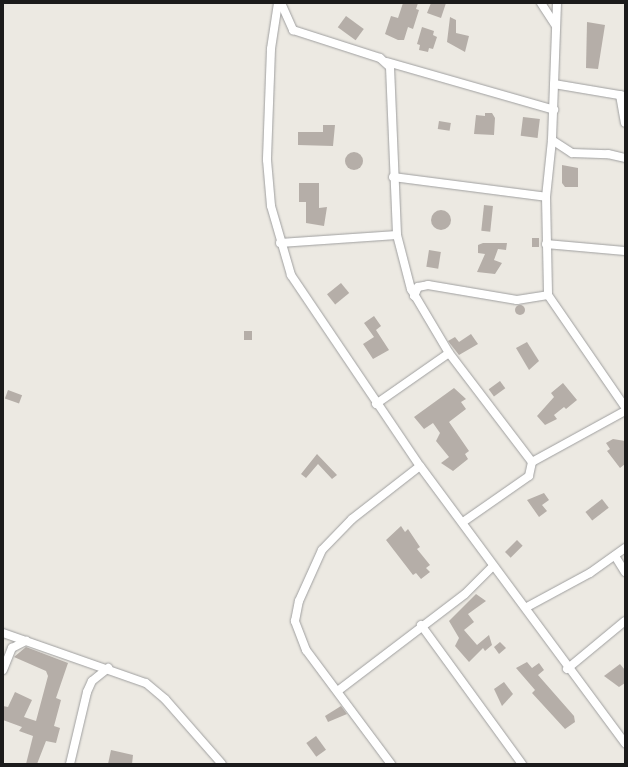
<!DOCTYPE html>
<style>
body{margin:0}
#map{position:relative;width:628px;height:767px;overflow:hidden;background:#ece9e2;font-family:Roboto,sans-serif}
div>[style]{position:absolute}
[style*='--x']{left:calc(var(--x)*1px);top:calc(var(--y)*1px);width:calc(var(--w)*1px);rotate:calc(var(--a)*1deg)}
.building>*{inset:0;background:#b5aea8;transform-origin:0 0}
.round{border-radius:50%}
.roads{filter:drop-shadow(0 0 1px #9f9f9f) drop-shadow(0 0 1px #9f9f9f)}
.street>*{height:8px;margin:-4px;padding:0 4px;transform-origin:4px;border-radius:4px;background:#fff}
span{translate:-50% -50%;white-space:nowrap;text-align:center;line-height:1.15;-webkit-text-stroke:3.5px #fff;paint-order:stroke}
.frame{position:absolute;inset:0;border:4px solid #1b1b1b;pointer-events:none}
</style>
<div id="map">
<div class="building">
<div style="clip-path:polygon(403px 3px,418px 3px,416px 9px,419px 10px,413px 29px,408px 27px,404px 40px,398px 40px,385px 34px,391px 16px,398px 18px)"></div>
<div style="clip-path:polygon(431px 3px,446px 3px,441px 18px,427px 13px)"></div>
<div style="left:346px;top:16px;width:22px;height:14px;rotate:36deg"></div>
<div style="clip-path:polygon(450px 17px,456px 20px,456px 33px,469px 36px,465px 52px,447px 42px)"></div>
<div style="clip-path:polygon(587px 22px,605px 25px,598px 69px,586px 68px)"></div>
<div style="clip-path:polygon(422px 27px,434px 31px,433px 35px,437px 37px,433px 49px,429px 48px,428px 52px,419px 50px,420px 45px,417px 44px)"></div>
<div style="clip-path:polygon(485px 113px,492px 113px,495px 118px,494px 135px,474px 134px,476px 115px,485px 116px)"></div>
<div style="left:523px;top:117px;width:17px;height:19px;rotate:7deg"></div>
<div style="left:439px;top:121px;width:12px;height:8px;rotate:9deg"></div>
<div style="clip-path:polygon(323px 125px,335px 125px,333px 146px,298px 145px,298px 132px,323px 132px)"></div>
<div class="round" style="left:345px;top:152px;width:18px;height:18px"></div>
<div style="clip-path:polygon(562px 165px,578px 168px,578px 187px,565px 187px,562px 183px)"></div>
<div style="clip-path:polygon(299px 183px,319px 183px,319px 208px,327px 207px,324px 226px,306px 223px,306px 202px,299px 202px)"></div>
<div style="left:484px;top:205px;width:9px;height:26px;rotate:6deg"></div>
<div class="round" style="left:431px;top:210px;width:20px;height:20px"></div>
<div style="left:532px;top:238px;width:7px;height:9px"></div>
<div style="clip-path:polygon(483px 243px,507px 243px,506px 250px,498px 249px,494px 260px,502px 263px,495px 274px,477px 272px,485px 254px,478px 253px,478px 245px)"></div>
<div style="left:429px;top:250px;width:12px;height:17px;rotate:9deg"></div>
<div style="left:341px;top:283px;width:13px;height:18px;rotate:51deg"></div>
<div class="round" style="left:515px;top:305px;width:10px;height:10px"></div>
<div style="clip-path:polygon(374px 316px,381px 326px,376px 330px,389px 350px,373px 359px,363px 344px,374px 337px,364px 323px)"></div>
<div style="left:244px;top:331px;width:8px;height:9px"></div>
<div style="clip-path:polygon(471px 334px,478px 344px,459px 355px,448px 341px,455px 337px,459px 342px)"></div>
<div style="clip-path:polygon(527px 342px,539px 361px,529px 370px,516px 348px)"></div>
<div style="left:500px;top:381px;width:9px;height:14px;rotate:54deg"></div>
<div style="clip-path:polygon(563px 383px,577px 400px,566px 409px,564px 407px,554px 415px,557px 419px,545px 425px,537px 416px,554px 397px,551px 393px)"></div>
<div style="clip-path:polygon(454px 388px,466px 399px,461px 402px,466px 409px,449px 422px,469px 451px,465px 454px,468px 459px,453px 471px,441px 463px,449px 457px,436px 441px,440px 433px,433px 423px,424px 429px,414px 417px)"></div>
<div style="left:8px;top:390px;width:15px;height:9px;rotate:20deg"></div>
<div style="clip-path:polygon(613px 439px,625px 441px,625px 464px,620px 468px,607px 451px,610px 449px,606px 443px)"></div>
<div style="clip-path:polygon(317px 454px,337px 475px,332px 479px,318px 464px,306px 478px,301px 474px)"></div>
<div style="clip-path:polygon(544px 493px,549px 500px,542px 505px,547px 511px,539px 517px,527px 500px)"></div>
<div style="left:602px;top:499px;width:11px;height:21px;rotate:52deg"></div>
<div style="clip-path:polygon(401px 526px,405px 532px,408px 529px,420px 547px,417px 549px,430px 565px,426px 568px,430px 572px,421px 579px,416px 573px,413px 575px,386px 540px)"></div>
<div style="left:517px;top:540px;width:8px;height:17px;rotate:45deg"></div>
<div style="clip-path:polygon(476px 594px,486px 601px,468px 614px,474px 622px,464px 630px,477px 645px,489px 635px,492px 645px,485px 651px,483px 648px,469px 662px,455px 646px,459px 638px,449px 621px)"></div>
<div style="clip-path:polygon(500px 642px,506px 648px,499px 654px,494px 647px)"></div>
<div style="clip-path:polygon(26px 647px,68px 663px,56px 698px,61px 700px,54px 726px,60px 728px,56px 743px,46px 741px,37px 764px,26px 764px,33px 736px,19px 731px,22px 727px,3px 720px,3px 706px,8px 707px,15px 692px,32px 700px,24px 717px,36px 721px,48px 676px,46px 671px,14px 657px)"></div>
<div style="clip-path:polygon(527px 662px,532px 668px,539px 663px,544px 670px,538px 675px,574px 716px,575px 722px,565px 729px,532px 693px,535px 690px,516px 668px)"></div>
<div style="clip-path:polygon(620px 664px,625px 670px,625px 683px,619px 687px,604px 676px)"></div>
<div style="clip-path:polygon(504px 682px,513px 694px,502px 706px,494px 689px)"></div>
<div style="clip-path:polygon(341px 706px,347px 714px,328px 722px,325px 716px)"></div>
<div style="left:316px;top:736px;width:17px;height:12px;rotate:54deg"></div>
<div style="clip-path:polygon(111px 750px,133px 755px,132px 764px,108px 764px)"></div>
</div>
<div class="roads">
<div class="street">
<div style="--x:278;--y:3;--w:47;--a:98.7"></div>
<div style="--x:271;--y:49;--w:111;--a:92.1"></div>
<div style="--x:267;--y:160;--w:46;--a:85"></div>
<div style="--x:271;--y:206;--w:72;--a:73.8"></div>
<div style="--x:291;--y:275;--w:230;--a:56"></div>
<div style="--x:420;--y:466;--w:345;--a:53.5"></div>
<div style="--x:281;--y:3;--w:30;--a:66"></div>
<div style="--x:293;--y:30;--w:91;--a:17.8"></div>
<div style="--x:380;--y:58;--w:13;--a:42"></div>
<div style="--x:390;--y:67;--w:168;--a:87.6"></div>
<div style="--x:397;--y:235;--w:56;--a:75.5"></div>
<div style="--x:411;--y:289;--w:74;--a:59.3"></div>
<div style="--x:449;--y:353;--w:137;--a:52.7"></div>
<div style="--x:532;--y:462;--w:14;--a:102"></div>
<div style="--x:529;--y:476;--w:80;--a:145.1"></div>
<div style="--x:541;--y:3;--w:27;--a:57"></div>
<div style="--x:557;--y:3;--w:137;--a:92.1"></div>
<div style="--x:552;--y:140;--w:57;--a:96"></div>
<div style="--x:546;--y:197;--w:98;--a:88.8"></div>
<div style="--x:548;--y:295;--w:136;--a:55.5"></div>
<div style="--x:387;--y:62;--w:174;--a:16"></div>
<div style="--x:554;--y:84;--w:72;--a:9.6"></div>
<div style="--x:620;--y:95;--w:28;--a:80"></div>
<div style="--x:552;--y:140;--w:24;--a:33"></div>
<div style="--x:572;--y:153;--w:36;--a:2"></div>
<div style="--x:608;--y:154;--w:17;--a:13"></div>
<div style="--x:393;--y:177;--w:154;--a:7.4"></div>
<div style="--x:280;--y:243;--w:117;--a:-3.9"></div>
<div style="--x:546;--y:244;--w:79;--a:5.1"></div>
<div style="--x:414;--y:296;--w:10;--a:-66"></div>
<div style="--x:418;--y:287;--w:10;--a:-11"></div>
<div style="--x:428;--y:285;--w:90;--a:9.6"></div>
<div style="--x:517;--y:300;--w:31;--a:-9"></div>
<div style="--x:376;--y:404;--w:89;--a:-34.9"></div>
<div style="--x:532;--y:462;--w:106;--a:-28.7"></div>
<div style="--x:615;--y:556;--w:19;--a:58"></div>
<div style="--x:527;--y:607;--w:72;--a:-28.4"></div>
<div style="--x:590;--y:573;--w:43;--a:-35.5"></div>
<div style="--x:421;--y:625;--w:172;--a:54"></div>
<div style="--x:3;--y:633;--w:151;--a:19.3"></div>
<div style="--x:146;--y:683;--w:25;--a:40"></div>
<div style="--x:165;--y:699;--w:86;--a:48.8"></div>
<div style="--x:567;--y:669;--w:75;--a:-39.6"></div>
<div style="--x:3;--y:670;--w:24;--a:-68"></div>
<div style="--x:12;--y:648;--w:16;--a:-27"></div>
<div style="--x:339;--y:690;--w:158;--a:-37.3"></div>
<div style="--x:465;--y:594;--w:40;--a:-45"></div>
<div style="--x:70;--y:764;--w:74;--a:-76.7"></div>
<div style="--x:87;--y:692;--w:12;--a:-66"></div>
<div style="--x:92;--y:681;--w:21;--a:-39"></div>
<div style="--x:391;--y:764;--w:142;--a:-126.7"></div>
<div style="--x:306;--y:650;--w:31;--a:-111"></div>
<div style="--x:295;--y:621;--w:20;--a:-79"></div>
<div style="--x:299;--y:601;--w:56;--a:-65.7"></div>
<div style="--x:322;--y:550;--w:43;--a:-45.9"></div>
<div style="--x:352;--y:519;--w:86;--a:-37.9"></div>
</div>
</div>
<div class="frame"></div>
</div>
